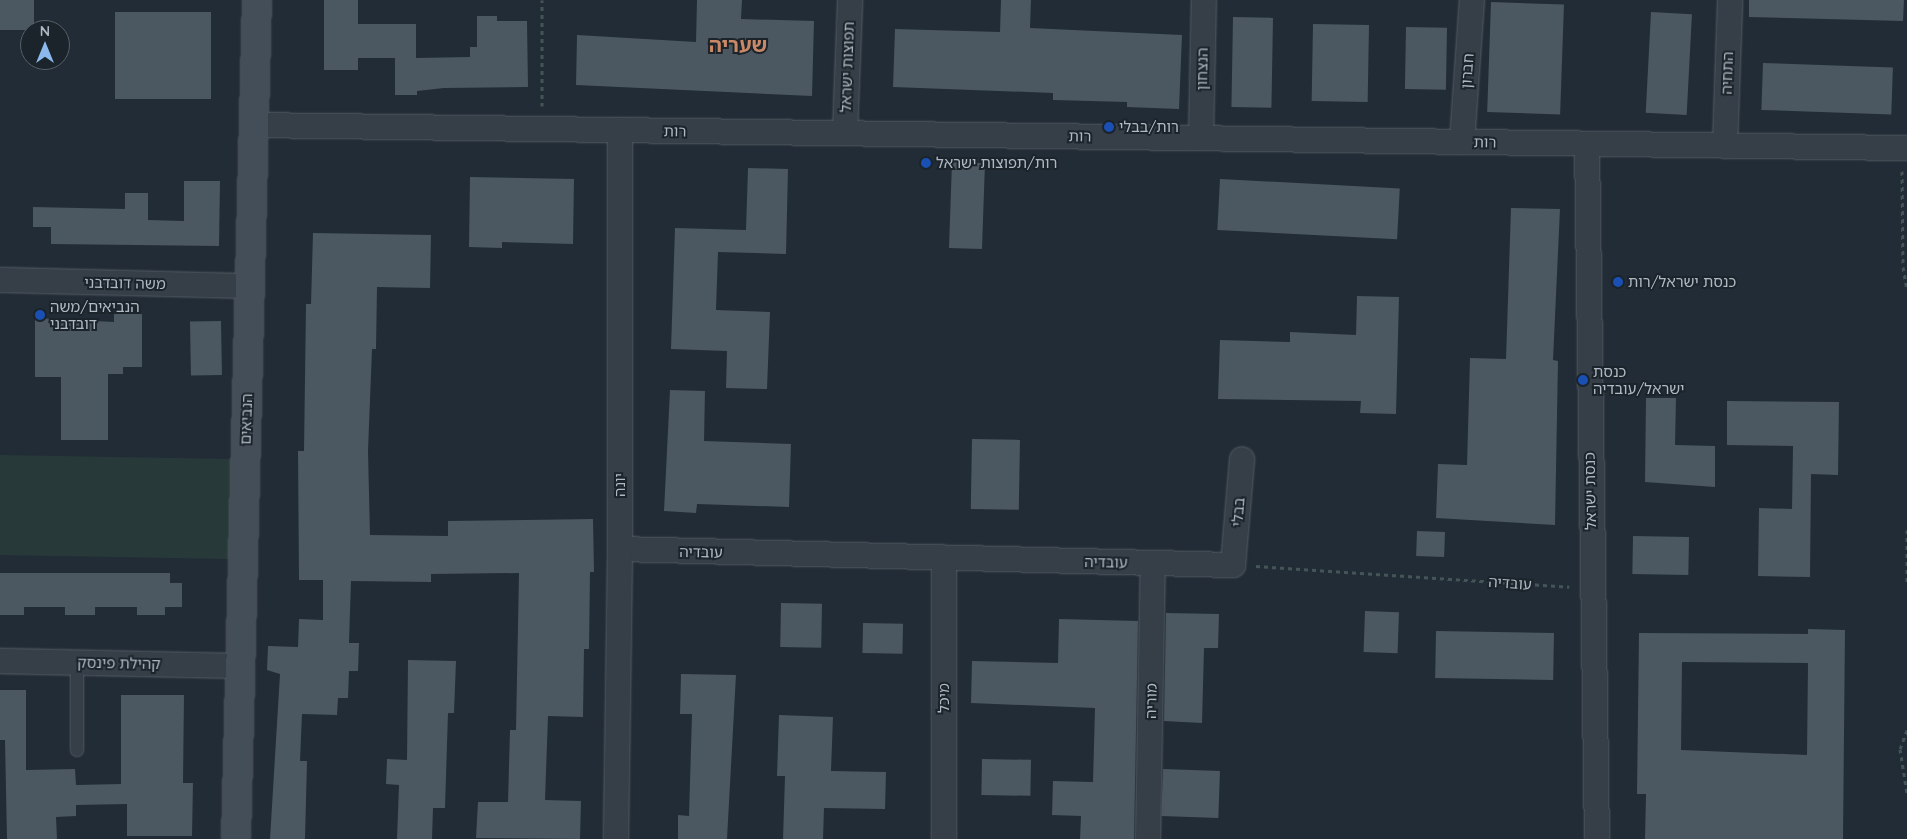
<!DOCTYPE html>
<meta charset="utf-8">
<style>
body{margin:0}
#map{position:relative;width:1907px;height:839px;overflow:hidden;background:#222c36;font-family:Quicksand,"Noto Sans Hebrew",sans-serif}
div>[style]{position:absolute}
[style*='--x']{left:calc(var(--x)*1px);top:calc(var(--y)*1px);width:calc(var(--w)*1px);rotate:calc(var(--a)*1deg)}
.green>*{inset:0;background:#273a39;transform-origin:0 0}
.building>*{inset:0;background:#4b5761;transform-origin:0 0}
.path>*{height:3px;margin-top:-1.5px;transform-origin:0;background:repeating-linear-gradient(90deg,#445556 0 4px,transparent 0 8px)}
.roads{filter:drop-shadow(0 0 1px #535c64) drop-shadow(0 0 1px #535c64)}
.lane>*{height:12px;margin:-6px;padding:0 6px;transform-origin:6px;border-radius:6px;background:#363e47}
.street>*{height:24px;margin:-12px;padding:0 12px;transform-origin:12px;border-radius:12px;background:#363e47}
.secondary>*{height:28px;margin:-14px;padding:0 14px;transform-origin:14px;border-radius:14px;background:#444e59}
.dots>*{width:14px;height:14px;translate:-50% -50%;box-sizing:border-box;border:2px solid #1b232b;border-radius:50%}
span{translate:-50% -50%;white-space:nowrap;text-align:center;line-height:1.15;-webkit-text-stroke:4px #1b232b;paint-order:stroke}
.street-label{font-size:15px;color:#b0b9c3}
.poi-label{font-size:15px;color:#b0b9c3}
.left{translate:0 -50%;text-align:left}
.district-label{font-size:20px;color:#c98866;font-weight:700}
.north{position:absolute;left:20px;top:20px;width:50px;height:50px;box-sizing:border-box;background:#1b232b;border:1px solid #575f68;border-radius:50%;rotate:0deg;font-size:14px;font-weight:700;line-height:20px;text-align:center;color:#b0b9c3}
.north::after{content:'';display:block;margin:auto;width:18px;height:22px;background:#8bb9ed;clip-path:polygon(50% 0,100% 100%,50% 72%,0 100%)}
</style>
<div id="map">
<div class="green">
<div style="left:0;top:455px;width:245px;height:100px;rotate:1deg"></div>
</div>
<div class="building">
<div style="left:0;top:0;width:34px;height:30px"></div>
<div style="clip-path:polygon(324px 0,358px 0,358px 24px,416px 24px,416px 58px,470px 57px,470px 47px,477px 47px,477px 16px,497px 16px,497px 21px,527px 21px,528px 87px,444px 88px,417px 91px,417px 95px,395px 95px,395px 58px,358px 58px,358px 70px,324px 70px)"></div>
<div style="clip-path:polygon(697px 0,742px 0,741px 19px,814px 21px,812px 96px,576px 85px,577px 35px,696px 42px)"></div>
<div style="clip-path:polygon(1001px 0,1031px 0,1030px 28px,1182px 35px,1179px 109px,1127px 107px,1127px 102px,1053px 100px,1053px 93px,893px 87px,895px 29px,1000px 32px)"></div>
<div style="clip-path:polygon(1749px 0,1904px 0,1903px 21px,1749px 17px)"></div>
<div style="left:1491px;top:2px;width:73px;height:110px;rotate:2deg"></div>
<div style="left:115px;top:12px;width:96px;height:87px"></div>
<div style="left:1651px;top:12px;width:41px;height:101px;rotate:3deg"></div>
<div style="left:1233px;top:17px;width:40px;height:90px;rotate:1deg"></div>
<div style="left:1313px;top:24px;width:56px;height:77px;rotate:1deg"></div>
<div style="left:1406px;top:27px;width:41px;height:62px;rotate:1deg"></div>
<div style="left:1763px;top:63px;width:130px;height:47px;rotate:2deg"></div>
<div style="left:952px;top:162px;width:33px;height:86px;rotate:2deg"></div>
<div style="clip-path:polygon(748px 168px,788px 169px,786px 254px,718px 252px,716px 310px,770px 312px,767px 389px,726px 388px,727px 351px,671px 349px,675px 228px,746px 230px)"></div>
<div style="clip-path:polygon(470px 177px,574px 179px,573px 244px,502px 242px,502px 248px,469px 247px)"></div>
<div style="left:1220px;top:179px;width:180px;height:51px;rotate:3deg"></div>
<div style="clip-path:polygon(184px 181px,220px 181px,219px 246px,51px 244px,51px 227px,33px 227px,33px 207px,125px 209px,125px 193px,148px 193px,148px 220px,184px 221px)"></div>
<div style="clip-path:polygon(1511px 208px,1560px 209px,1553px 360px,1558px 361px,1555px 525px,1436px 518px,1438px 464px,1467px 465px,1470px 358px,1506px 359px)"></div>
<div style="clip-path:polygon(313px 233px,431px 235px,430px 288px,377px 287px,376px 349px,372px 349px,368px 451px,370px 535px,448px 536px,448px 521px,593px 519px,594px 572px,590px 572px,589px 649px,584px 649px,583px 717px,548px 716px,545px 800px,581px 801px,580px 839px,476px 838px,478px 802px,508px 802px,510px 730px,516px 730px,519px 573px,431px 574px,431px 582px,351px 581px,349px 643px,359px 643px,358px 671px,349px 671px,348px 698px,338px 698px,337px 715px,302px 714px,300px 761px,307px 761px,305px 839px,270px 839px,280px 674px,267px 670px,268px 646px,298px 647px,299px 619px,323px 620px,323px 580px,299px 580px,298px 451px,304px 451px,306px 304px,311px 304px)"></div>
<div style="clip-path:polygon(1357px 296px,1399px 297px,1396px 414px,1360px 413px,1361px 401px,1218px 399px,1220px 340px,1290px 342px,1290px 332px,1356px 335px)"></div>
<div style="clip-path:polygon(114px 314px,142px 314px,142px 367px,123px 367px,123px 374px,108px 374px,108px 440px,61px 440px,61px 377px,35px 377px,35px 318px,114px 322px)"></div>
<div style="left:221px;top:321px;width:54px;height:31px;rotate:89deg"></div>
<div style="clip-path:polygon(670px 390px,705px 391px,704px 441px,791px 444px,789px 507px,697px 504px,696px 513px,664px 511px)"></div>
<div style="clip-path:polygon(1646px 398px,1676px 398px,1675px 445px,1715px 446px,1715px 487px,1645px 482px)"></div>
<div style="clip-path:polygon(1727px 401px,1839px 402px,1838px 475px,1811px 474px,1810px 577px,1758px 576px,1759px 508px,1792px 509px,1793px 446px,1727px 445px)"></div>
<div style="left:972px;top:439px;width:48px;height:70px;rotate:1deg"></div>
<div style="left:1417px;top:531px;width:28px;height:25px;rotate:2deg"></div>
<div style="left:1633px;top:536px;width:56px;height:38px;rotate:1deg"></div>
<div style="clip-path:polygon(0 573px,170px 573px,170px 583px,182px 583px,182px 607px,165px 607px,165px 615px,137px 615px,137px 607px,95px 607px,95px 615px,65px 615px,65px 607px,24px 607px,24px 615px,0 615px)"></div>
<div style="left:781px;top:603px;width:41px;height:44px;rotate:1deg"></div>
<div style="left:1365px;top:611px;width:34px;height:41px;rotate:2deg"></div>
<div style="clip-path:polygon(1166px 613px,1219px 614px,1218px 648px,1204px 648px,1202px 723px,1164px 721px)"></div>
<div style="clip-path:polygon(1059px 619px,1138px 621px,1134px 839px,1080px 839px,1081px 816px,1052px 815px,1053px 781px,1093px 782px,1095px 708px,971px 703px,972px 661px,1058px 663px)"></div>
<div style="left:863px;top:623px;width:40px;height:30px;rotate:1deg"></div>
<div style="clip-path:polygon(evenodd,1808px 629px,1845px 630px,1843px 839px,1645px 839px,1646px 794px,1637px 794px,1639px 633px,1808px 634px,1808px 629px,1682px 662px,1808px 663px,1807px 755px,1681px 750px,1682px 662px)"></div>
<div style="left:1436px;top:631px;width:118px;height:47px;rotate:1deg"></div>
<div style="clip-path:polygon(408px 660px,456px 661px,454px 713px,448px 713px,445px 808px,433px 808px,432px 839px,397px 839px,399px 785px,386px 784px,387px 759px,407px 760px)"></div>
<div style="clip-path:polygon(681px 674px,736px 675px,727px 839px,678px 839px,678px 815px,689px 816px,692px 714px,680px 714px)"></div>
<div style="clip-path:polygon(0 690px,26px 690px,26px 770px,75px 769px,76px 785px,121px 784px,121px 695px,184px 695px,183px 783px,193px 783px,192px 836px,127px 836px,127px 804px,76px 805px,76px 816px,56px 817px,57px 839px,7px 839px,5px 740px,0 740px)"></div>
<div style="clip-path:polygon(779px 715px,833px 717px,831px 771px,886px 772px,885px 809px,824px 808px,823px 839px,783px 839px,785px 776px,777px 776px)"></div>
<div style="left:982px;top:759px;width:49px;height:36px;rotate:1deg"></div>
<div style="left:1163px;top:769px;width:57px;height:47px;rotate:2deg"></div>
</div>
<div class="path">
<div style="--x:542;--y:106;--w:106;--a:-90"></div>
<div style="--x:1902;--y:171;--w:96;--a:89.4"></div>
<div style="--x:1903;--y:267;--w:23;--a:80"></div>
<div style="--x:1907;--y:530;--w:55;--a:90"></div>
<div style="--x:1256;--y:566;--w:314;--a:3.8"></div>
<div style="--x:1907;--y:730;--w:20;--a:110"></div>
<div style="--x:1900;--y:749;--w:45;--a:81"></div>
</div>
<div class="roads">
<div class="lane">
<div style="--x:77;--y:663;--w:87;--a:90"></div>
</div>
<div class="street">
<div style="--x:254;--y:125;--w:1653;--a:0.8"></div>
<div style="--x:845;--y:133;--w:133;--a:-87.8"></div>
<div style="--x:1201;--y:138;--w:138;--a:-88.8"></div>
<div style="--x:1462;--y:142;--w:142;--a:-86"></div>
<div style="--x:1587;--y:144;--w:695;--a:89.18"></div>
<div style="--x:1725;--y:146;--w:146;--a:-88"></div>
<div style="--x:0;--y:280;--w:249;--a:1.4"></div>
<div style="--x:620;--y:549;--w:613;--a:1.5"></div>
<div style="--x:1233;--y:565;--w:106;--a:-85.1"></div>
<div style="--x:0;--y:661;--w:239;--a:1.2"></div>
<div style="--x:616;--y:839;--w:290;--a:-89.2"></div>
<div style="--x:620;--y:549;--w:419;--a:-90"></div>
<div style="--x:944;--y:839;--w:281;--a:-90"></div>
<div style="--x:1148;--y:839;--w:276;--a:-89"></div>
</div>
<div class="secondary">
<div style="--x:236;--y:839;--w:839;--a:-88.57"></div>
</div>
</div>
<div class="dots">
<div style="left:1109px;top:127px;background:#1a4fb4"></div>
<div style="left:926px;top:163px;background:#1a4fb4"></div>
<div style="left:1618px;top:282px;background:#1a4fb4"></div>
<div style="left:40px;top:315px;background:#1a4fb4"></div>
<div style="left:1583px;top:380px;background:#1a4fb4"></div>
</div>
<div class="street-label">
<span style="left:847px;top:67px;rotate:-88deg">תפוצות ישראל</span>
<span style="left:1202px;top:69px;rotate:-89deg">הנצחון</span>
<span style="left:1467px;top:71px;rotate:-86deg">חברון</span>
<span style="left:1727px;top:73px;rotate:-88deg">התחיה</span>
<span style="left:675px;top:131px;rotate:1deg">רות</span>
<span style="left:1080px;top:136px;rotate:1deg">רות</span>
<span style="left:1485px;top:142px;rotate:1deg">רות</span>
<span style="left:125px;top:283px;rotate:1deg">משה דובדבני</span>
<span style="left:246px;top:419px;rotate:-88deg">הנביאים</span>
<span style="left:620px;top:485px;rotate:-90deg">יונה</span>
<span style="left:1590px;top:491px;rotate:-91deg">כנסת ישראל</span>
<span style="left:1238px;top:512px;rotate:-85deg">בבלי</span>
<span style="left:701px;top:552px;rotate:1deg">עובדיה</span>
<span style="left:1106px;top:562px;rotate:1deg">עובדיה</span>
<span style="left:1510px;top:583px;rotate:4deg">עובדיה</span>
<span style="left:119px;top:663px;rotate:1deg">קהילת פינסק</span>
<span style="left:944px;top:698px;rotate:-90deg">מיכל</span>
<span style="left:1151px;top:701px;rotate:-89deg">מוריה</span>
</div>
<div class="poi-label">
<span class="left" style="left:1119px;top:127px">רות/בבלי</span>
<span class="left" style="left:936px;top:163px">רות/תפוצות ישראל</span>
<span class="left" style="left:1628px;top:282px">כנסת ישראל/רות</span>
<span class="left" style="left:50px;top:315px">הנביאים/משה<br>דובדבני</span>
<span class="left" style="left:1593px;top:380px">כנסת<br>ישראל/עובדיה</span>
</div>
<div class="district-label">
<span style="left:738px;top:44px">שעריה</span>
</div>
<div class="north">N</div>
</div>
